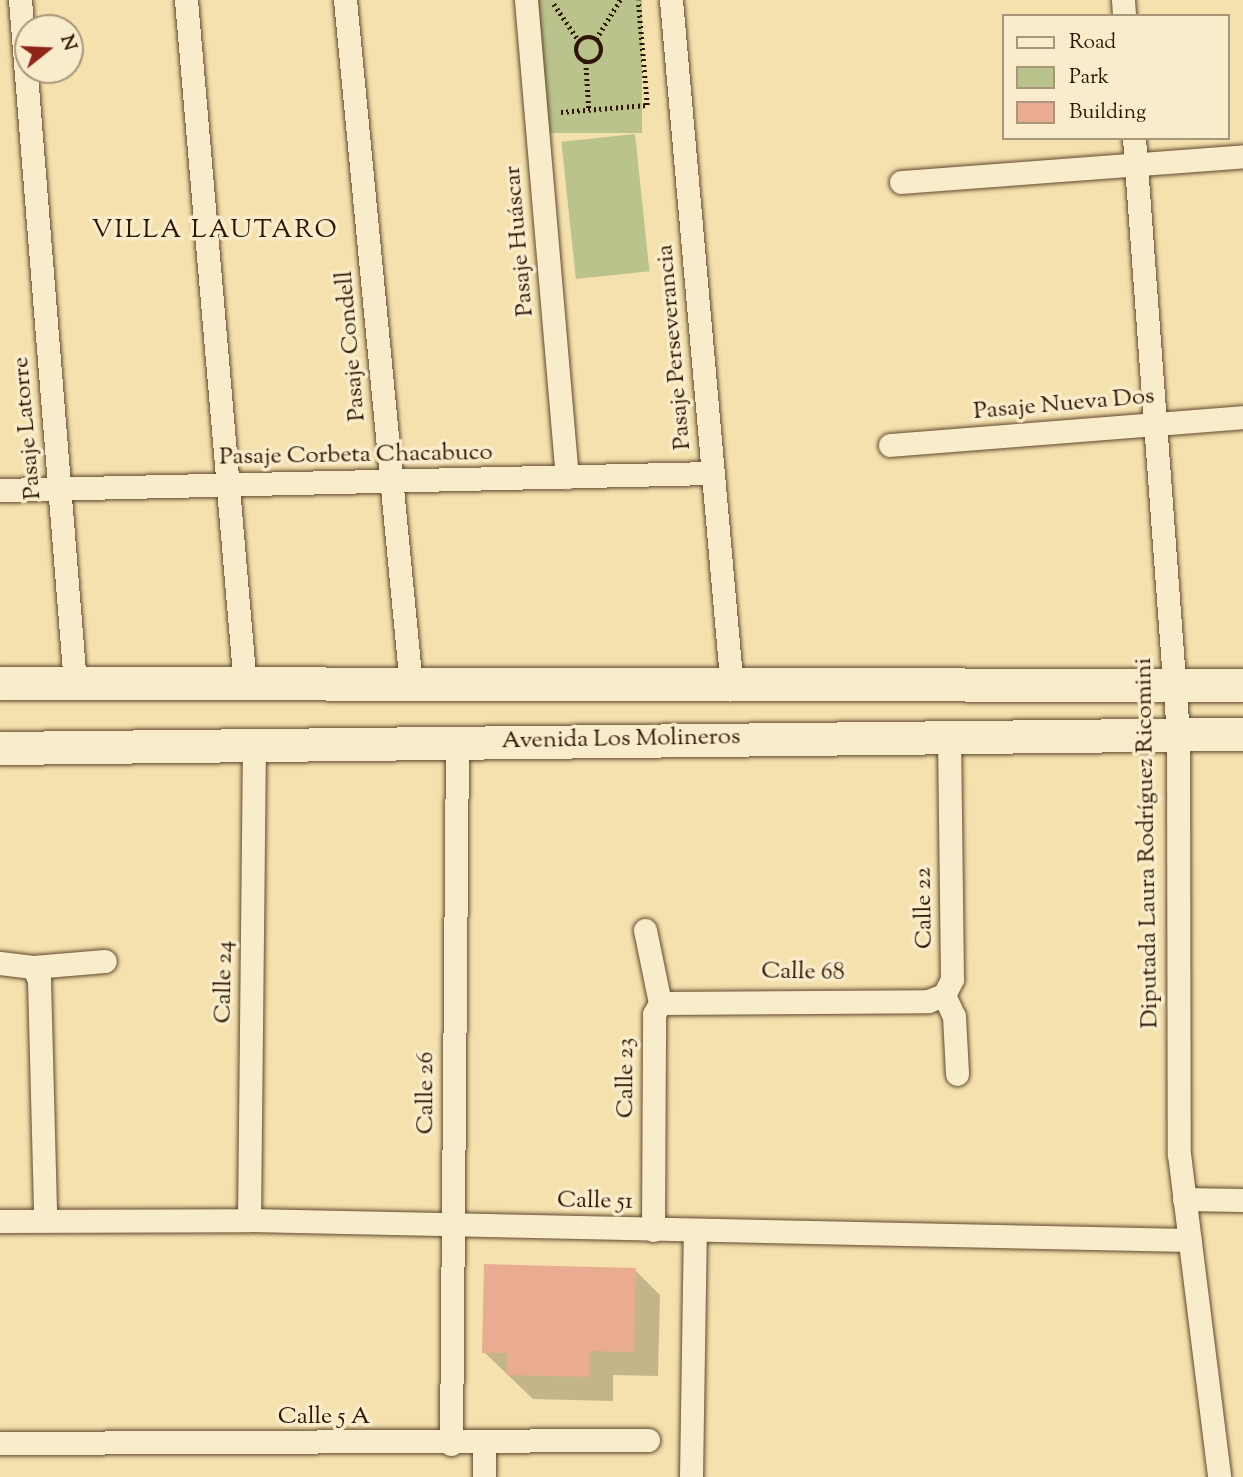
<!DOCTYPE html>
<meta charset="utf-8">
<style>
body{margin:0}
#map{position:relative;width:1243px;height:1477px;overflow:hidden;background:#f4e1ad;font-family:"Sorts Mill Goudy",serif}
div>[style]{position:absolute}
[style*='--x']{left:calc(var(--x)*1px);top:calc(var(--y)*1px);width:calc(var(--w)*1px);rotate:calc(var(--a)*1deg)}
.green>*{inset:0;background:#bac38b;transform-origin:0 0}
.shadow>*{inset:0;background:#0003}
.building>*{inset:0;background:#e9ac91}
.path>*{height:4.5px;margin-top:-2.25px;transform-origin:0;background:repeating-linear-gradient(90deg,#2f1505 0 2px,transparent 0 5.5px)}
.path>.ring{margin:-2.25px;padding:0;box-sizing:content-box;background:none;border:4.5px solid #2f1505;border-radius:50%}
.roads{filter:drop-shadow(0 0 2px #60482f) drop-shadow(0 0 2px #60482f)}
.street>*{height:23px;margin:-11.5px;padding:0 11.5px;transform-origin:11.5px;border-radius:11.5px;background:#f8ecca}
.secondary>*{height:33px;margin:-16.5px;padding:0 16.5px;transform-origin:16.5px;border-radius:16.5px;background:#f8ecca}
span{translate:-50% -50%;white-space:nowrap;text-align:center;line-height:1.15;-webkit-text-stroke:7px #f8ecca;paint-order:stroke}
.street-label{font-size:24px;color:#2f1505}
.neighbourhood-label{font-size:26px;color:#2f1505;letter-spacing:2px}
.legend{position:absolute;left:1002px;top:14px;width:228px;height:126px;box-sizing:border-box;background:#f8ecca;border:2px solid #a8967b;margin:0;padding:9px 12px;list-style:none;font-size:21px;color:#2f1505}
.legend li{display:flex;align-items:center;gap:14px;height:35px}
.legend b{width:35px;border:2px solid #a8967b}
.north{position:absolute;left:14px;top:14px;width:70px;height:70px;box-sizing:border-box;background:#f8ecca;border:2px solid #a8967b;border-radius:50%;rotate:72deg;font-size:19px;font-weight:700;line-height:28px;text-align:center;color:#2f1505}
.north::after{content:'';display:block;margin:auto;width:24px;height:32px;background:#8f2418;clip-path:polygon(50% 0,100% 100%,50% 72%,0 100%)}
</style>
<div id="map">
<div class="green">
<div style="left:537px;top:0;width:105px;height:133px"></div>
<div style="left:635px;top:134px;width:138px;height:74px;rotate:84deg"></div>
</div>
<div class="shadow">
<div style="clip-path:polygon(635px 1270px,660px 1295px,658px 1376px,613px 1375px,613px 1401px,533px 1399px,484px 1352px)"></div>
</div>
<div class="building">
<div style="clip-path:polygon(484px 1264px,636px 1268px,634px 1352px,589px 1351px,589px 1377px,507px 1375px,507px 1353px,482px 1353px)"></div>
</div>
<div class="path">
<div style="--x:554;--y:4;--w:45;--a:56"></div>
<div class="ring" style="left:576px;top:37px;width:21.5px;height:21.5px"></div>
<div style="--x:596;--y:39;--w:46;--a:-58.4"></div>
<div style="--x:586;--y:62;--w:48;--a:86.4"></div>
<div style="--x:561;--y:112;--w:86;--a:-4.7"></div>
<div style="--x:647;--y:105;--w:105;--a:-94.9"></div>
</div>
<div class="roads">
<div class="street">
<div style="--x:20;--y:0;--w:686;--a:85.4"></div>
<div style="--x:186;--y:0;--w:688;--a:85.08"></div>
<div style="--x:345;--y:0;--w:689;--a:84.5"></div>
<div style="--x:526;--y:0;--w:479;--a:85.1"></div>
<div style="--x:671;--y:0;--w:692;--a:84.94"></div>
<div style="--x:1123;--y:0;--w:16;--a:86"></div>
<div style="--x:1134;--y:138;--w:598;--a:85.78"></div>
<div style="--x:1178;--y:734;--w:420;--a:89.9"></div>
<div style="--x:1179;--y:1154;--w:325;--a:82.9"></div>
<div style="--x:901;--y:182;--w:343;--a:-4.3"></div>
<div style="--x:890;--y:445;--w:354;--a:-4.5"></div>
<div style="--x:0;--y:490;--w:713;--a:-1.37"></div>
<div style="--x:645;--y:930;--w:75;--a:78.4"></div>
<div style="--x:0;--y:963;--w:33;--a:7"></div>
<div style="--x:33;--y:967;--w:72;--a:-4.8"></div>
<div style="--x:33;--y:967;--w:14;--a:65"></div>
<div style="--x:39;--y:980;--w:237;--a:88.5"></div>
<div style="--x:944;--y:995;--w:23;--a:65"></div>
<div style="--x:954;--y:1016;--w:58;--a:87"></div>
<div style="--x:660;--y:1003;--w:268;--a:-0.4"></div>
<div style="--x:928;--y:1001;--w:17;--a:-21"></div>
<div style="--x:944;--y:995;--w:18;--a:-63"></div>
<div style="--x:952;--y:979;--w:242;--a:-90.7"></div>
<div style="--x:1184;--y:1199;--w:59;--a:1"></div>
<div style="--x:249;--y:1220;--w:475;--a:-89.4"></div>
<div style="--x:0;--y:1221;--w:249;--a:-0.2"></div>
<div style="--x:249;--y:1220;--w:941;--a:1.22"></div>
<div style="--x:653;--y:1230;--w:216;--a:-89.7"></div>
<div style="--x:654;--y:1014;--w:13;--a:-61"></div>
<div style="--x:0;--y:1443;--w:648;--a:-0.27"></div>
<div style="--x:451;--y:1444;--w:702;--a:-89.51"></div>
<div style="--x:484;--y:1444;--w:33;--a:90"></div>
<div style="--x:691;--y:1477;--w:247;--a:-89.1"></div>
</div>
<div class="secondary">
<div style="--x:0;--y:683;--w:1243;--a:0.09"></div>
<div style="--x:0;--y:748;--w:1243;--a:-0.65"></div>
</div>
</div>
<div class="street-label">
<span style="left:520px;top:241px;rotate:-95deg">Pasaje Huáscar</span>
<span style="left:352px;top:346px;rotate:-95deg">Pasaje Condell</span>
<span style="left:675px;top:347px;rotate:-95deg">Pasaje Perseverancia</span>
<span style="left:1064px;top:405px;rotate:-5deg">Pasaje Nueva Dos</span>
<span style="left:28px;top:428px;rotate:-95deg">Pasaje Latorre</span>
<span style="left:356px;top:456px;rotate:-1deg">Pasaje Corbeta Chacabuco</span>
<span style="left:621px;top:740px;rotate:-1deg">Avenida Los Molineros</span>
<span style="left:1148px;top:843px;rotate:-91deg">Diputada Laura Rodríguez Ricomini</span>
<span style="left:925px;top:908px;rotate:-91deg">Calle 22</span>
<span style="left:803px;top:973px;rotate:1deg">Calle 68</span>
<span style="left:225px;top:982px;rotate:-89deg">Calle 24</span>
<span style="left:627px;top:1078px;rotate:-90deg">Calle 23</span>
<span style="left:427px;top:1093px;rotate:-90deg">Calle 26</span>
<span style="left:595px;top:1202px;rotate:1deg">Calle 51</span>
<span style="left:324px;top:1418px">Calle 5 A</span>
</div>
<div class="neighbourhood-label">
<span style="left:215px;top:231px">VILLA LAUTARO</span>
</div>
<ul class="legend">
<li><b style="height:9px;background:#f8ecca"></b>Road</li>
<li><b style="height:19px;background:#bac38b"></b>Park</li>
<li><b style="height:19px;background:#e9ac91"></b>Building</li>
</ul>
<div class="north">N</div>
</div>
